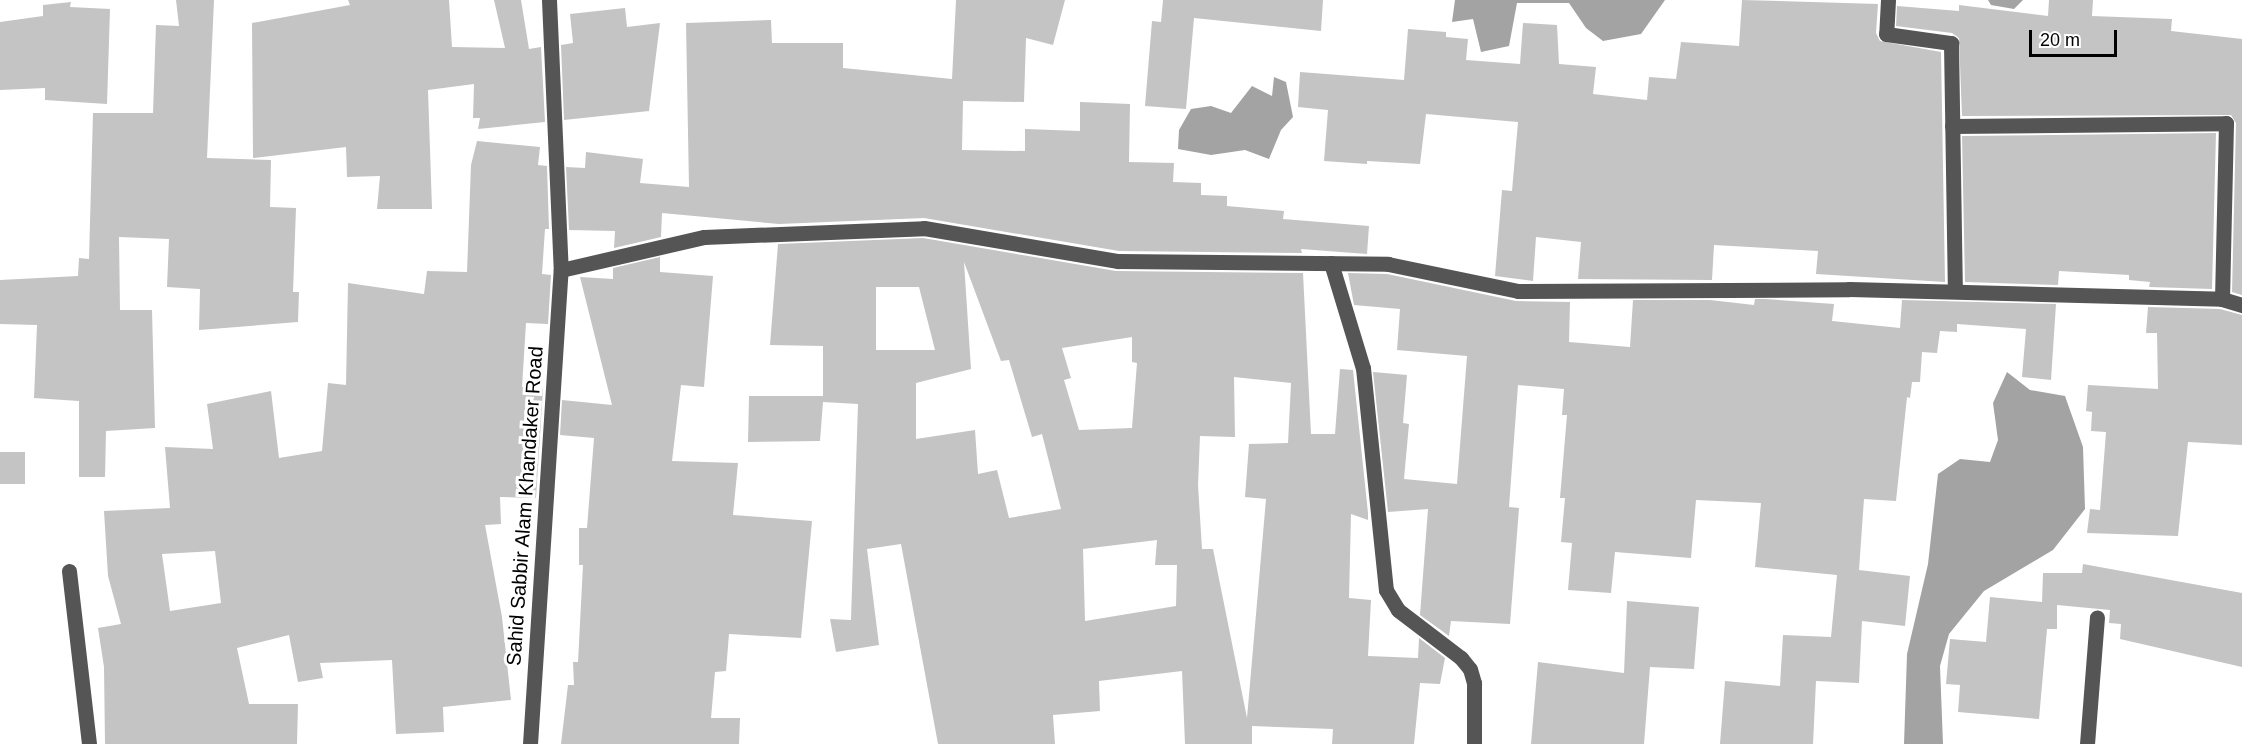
<!DOCTYPE html>
<style>
body{margin:0}
#map{position:relative;width:2242px;height:744px;overflow:hidden;background:#fff;font-family:Arial,sans-serif}
div>[style]{position:absolute}
[style*='--x']{left:calc(var(--x)*1px);top:calc(var(--y)*1px);width:calc(var(--w)*1px);rotate:calc(var(--a)*1deg)}
.water>*{inset:0;background:#a3a3a3}
.building>*{inset:0;background:#c4c4c4;transform-origin:0 0}
.minor>*{height:15px;margin:-7.5px;padding:0 7.5px;transform-origin:7.5px;border-radius:7.5px;background:#555}
span{translate:-50% -50%;white-space:nowrap;text-align:center;line-height:1.15;-webkit-text-stroke:6px #fff;paint-order:stroke}
.street-label{font-size:20px;color:#000}
.scale{position:absolute;left:2029px;top:30px;width:88px;height:27px;box-sizing:border-box;border:3px solid #000;border-top:0;padding-left:8px;font-size:18px;line-height:21px;white-space:nowrap;color:#000;-webkit-text-stroke:4px #fff;paint-order:stroke}
</style>
<div id="map">
<div class="water">
<div style="clip-path:polygon(1455px 0,1665px 0,1641px 34px,1603px 41px,1586px 28px,1569px 3px,1517px 3px,1509px 46px,1481px 52px,1473px 19px,1452px 22px)"></div>
<div style="clip-path:polygon(1988px 0,2023px 0,2014px 9px,1991px 5px)"></div>
<div style="clip-path:polygon(1274px 77px,1286px 82px,1293px 117px,1281px 130px,1269px 159px,1245px 150px,1211px 155px,1178px 149px,1179px 130px,1191px 109px,1211px 106px,1231px 113px,1252px 86px,1272px 96px)"></div>
<div style="clip-path:polygon(2007px 372px,2030px 390px,2065px 396px,2083px 447px,2085px 509px,2053px 550px,1984px 591px,1949px 634px,1940px 666px,1943px 744px,1904px 744px,1907px 654px,1928px 564px,1938px 474px,1960px 459px,1990px 462px,1998px 440px,1993px 403px)"></div>
</div>
<div class="building">
<div style="clip-path:polygon(176px 0,214px 0,207px 158px,271px 160px,270px 207px,296px 208px,293px 292px,299px 292px,298px 322px,199px 330px,200px 289px,167px 287px,169px 239px,119px 237px,120px 310px,152px 310px,155px 428px,106px 431px,105px 477px,79px 477px,79px 401px,34px 398px,37px 325px,0 324px,0 280px,78px 276px,79px 258px,89px 259px,93px 113px,153px 113px,156px 25px,179px 26px)"></div>
<div style="clip-path:polygon(348px 0,449px 0,452px 47px,505px 48px,494px 0,521px 0,529px 49px,541px 47px,545px 122px,478px 129px,480px 118px,473px 118px,474px 84px,428px 90px,432px 209px,377px 209px,380px 176px,347px 177px,346px 147px,253px 158px,252px 23px,350px 5px)"></div>
<div style="clip-path:polygon(956px 0,1065px 0,1053px 45px,1026px 38px,1024px 102px,963px 101px,962px 150px,1025px 151px,1025px 129px,1080px 131px,1080px 102px,1130px 104px,1129px 162px,1174px 163px,1173px 182px,1201px 183px,1201px 195px,1227px 196px,1227px 206px,1284px 211px,1283px 219px,1369px 226px,1367px 254px,1301px 249px,1302px 253px,1119px 251px,924px 218px,779px 224px,662px 213px,661px 237px,614px 248px,615px 231px,569px 230px,566px 167px,585px 168px,586px 152px,643px 159px,640px 183px,689px 187px,686px 23px,771px 20px,772px 43px,843px 43px,843px 68px,952px 79px)"></div>
<div style="clip-path:polygon(1163px 0,1323px 0,1321px 31px,1194px 18px,1186px 109px,1145px 106px,1152px 21px,1161px 22px)"></div>
<div style="clip-path:polygon(1742px 0,1878px 4px,1876px 33px,1880px 41px,1941px 52px,1945px 282px,1816px 274px,1818px 251px,1714px 245px,1712px 280px,1578px 279px,1581px 242px,1536px 237px,1533px 281px,1495px 276px,1502px 190px,1512px 191px,1518px 122px,1426px 114px,1420px 164px,1367px 161px,1367px 164px,1324px 161px,1328px 110px,1298px 107px,1300px 72px,1404px 80px,1408px 29px,1446px 32px,1446px 37px,1468px 39px,1466px 60px,1520px 64px,1523px 23px,1557px 25px,1559px 64px,1596px 67px,1593px 94px,1647px 100px,1649px 77px,1676px 79px,1681px 42px,1739px 46px)"></div>
<div style="clip-path:polygon(2049px 0,2093px 0,2092px 16px,2172px 19px,2171px 31px,2242px 39px,2242px 295px,2232px 292px,2236px 123px,2231px 115px,1962px 116px,1959px 38px,1952px 33px,1896px 26px,1897px 6px,1959px 11px,1959px 5px,2048px 16px)"></div>
<div style="clip-path:polygon(71px 2px,70px 7px,110px 9px,107px 104px,45px 100px,45px 88px,0 90px,0 22px,43px 16px,43px 5px)"></div>
<div style="clip-path:polygon(625px 8px,627px 27px,660px 23px,649px 111px,564px 120px,561px 45px,573px 43px,570px 14px)"></div>
<div style="clip-path:polygon(2216px 133px,2212px 289px,2149px 287px,2150px 282px,2129px 280px,2129px 275px,2059px 271px,2058px 285px,1965px 282px,1962px 136px)"></div>
<div style="clip-path:polygon(evenodd,477px 141px,540px 147px,538px 165px,547px 166px,549px 229px,545px 229px,542px 274px,551px 275px,548px 324px,526px 323px,522px 387px,543px 389px,536px 498px,500px 497px,501px 524px,485px 525px,502px 617px,511px 700px,443px 707px,444px 732px,396px 734px,392px 660px,320px 663px,323px 678px,298px 682px,289px 635px,237px 648px,249px 704px,298px 704px,297px 744px,105px 744px,104px 667px,98px 628px,121px 624px,108px 576px,104px 511px,170px 508px,165px 447px,213px 449px,207px 404px,271px 391px,279px 458px,322px 451px,328px 383px,346px 385px,348px 283px,424px 294px,427px 271px,467px 272px,471px 165px,477px 141px,215px 551px,221px 603px,170px 611px,162px 554px,215px 551px)"></div>
<div style="clip-path:polygon(evenodd,923px 238px,1116px 271px,1303px 273px,1311px 434px,1335px 434px,1340px 369px,1353px 370px,1368px 513px,1368px 520px,1351px 514px,1349px 598px,1371px 600px,1368px 656px,1418px 658px,1419px 638px,1445px 658px,1440px 684px,1420px 683px,1414px 744px,1332px 744px,1333px 729px,1252px 726px,1252px 744px,1185px 744px,1182px 671px,1099px 681px,1100px 711px,1053px 715px,1055px 744px,938px 744px,901px 544px,867px 549px,879px 645px,836px 652px,830px 619px,851px 620px,858px 404px,823px 402px,820px 441px,748px 442px,749px 396px,823px 396px,823px 346px,770px 345px,778px 244px,923px 238px,964px 262px,1001px 361px,1009px 360px,1032px 437px,1042px 434px,1061px 509px,1009px 518px,997px 470px,978px 474px,975px 430px,916px 439px,916px 383px,971px 369px,964px 262px,923px 238px,876px 287px,919px 287px,935px 350px,876px 350px,876px 287px,923px 238px,1132px 337px,1132px 362px,1137px 363px,1132px 428px,1079px 430px,1064px 380px,1071px 378px,1062px 348px,1132px 337px,923px 238px,1234px 377px,1291px 383px,1288px 443px,1249px 444px,1245px 497px,1266px 499px,1247px 718px,1213px 549px,1202px 549px,1198px 485px,1200px 436px,1235px 437px,1234px 377px,923px 238px,1157px 540px,1155px 565px,1177px 565px,1176px 606px,1085px 621px,1083px 549px,1157px 540px)"></div>
<div style="clip-path:polygon(660px 257px,660px 272px,713px 276px,704px 387px,681px 385px,672px 461px,738px 463px,733px 515px,812px 521px,801px 638px,729px 634px,726px 671px,715px 672px,711px 718px,740px 718px,739px 744px,561px 744px,568px 685px,574px 685px,573px 662px,578px 662px,583px 565px,579px 565px,579px 528px,587px 528px,594px 438px,560px 435px,562px 400px,612px 405px,580px 277px,613px 279px,613px 268px)"></div>
<div style="clip-path:polygon(1348px 273px,1387px 274px,1516px 301px,1570px 302px,1569px 342px,1630px 347px,1633px 300px,1710px 300px,1754px 305px,1755px 299px,1765px 299px,1834px 304px,1832px 321px,1900px 328px,1902px 300px,2056px 304px,2051px 380px,2022px 377px,2026px 329px,1957px 324px,1957px 332px,1940px 331px,1937px 353px,1922px 352px,1920px 382px,1912px 382px,1910px 398px,1907px 397px,1896px 501px,1864px 499px,1859px 570px,1910px 576px,1905px 626px,1862px 621px,1859px 683px,1816px 681px,1813px 744px,1720px 744px,1725px 681px,1780px 686px,1783px 635px,1831px 637px,1837px 575px,1755px 567px,1761px 503px,1696px 500px,1691px 558px,1615px 552px,1611px 593px,1568px 590px,1572px 543px,1561px 542px,1565px 498px,1560px 498px,1567px 415px,1562px 415px,1564px 389px,1518px 385px,1509px 507px,1519px 508px,1510px 624px,1451px 621px,1449px 636px,1420px 615px,1428px 509px,1388px 512px,1373px 372px,1407px 375px,1403px 423px,1409px 424px,1404px 479px,1457px 484px,1467px 356px,1397px 350px,1400px 309px,1354px 305px)"></div>
<div style="clip-path:polygon(2148px 307px,2220px 309px,2242px 315px,2242px 445px,2188px 442px,2178px 536px,2087px 533px,2090px 509px,2100px 510px,2106px 432px,2091px 431px,2092px 412px,2086px 411px,2088px 385px,2158px 389px,2157px 333px,2146px 333px)"></div>
<div style="left:0;top:452px;width:25px;height:32px"></div>
<div style="clip-path:polygon(2083px 564px,2242px 593px,2242px 667px,2120px 639px,2121px 624px,2109px 623px,2110px 610px,2057px 605px,2057px 629px,2047px 629px,2039px 719px,1958px 712px,1960px 685px,1946px 684px,1950px 639px,1986px 642px,1990px 597px,2042px 602px,2043px 573px,2082px 573px)"></div>
<div style="clip-path:polygon(1627px 601px,1699px 607px,1694px 669px,1650px 667px,1644px 744px,1531px 744px,1538px 662px,1624px 673px)"></div>
</div>
<div class="minor">
<div style="--x:549;--y:0;--w:270;--a:87.5"></div>
<div style="--x:561;--y:270;--w:147;--a:-13"></div>
<div style="--x:704;--y:237;--w:220;--a:-2.3"></div>
<div style="--x:924;--y:228;--w:197;--a:9.7"></div>
<div style="--x:1118;--y:261;--w:270;--a:0.6"></div>
<div style="--x:1388;--y:264;--w:133;--a:11.7"></div>
<div style="--x:1518;--y:291;--w:331;--a:-0.3"></div>
<div style="--x:1849;--y:289;--w:373;--a:1.5"></div>
<div style="--x:2222;--y:299;--w:21;--a:17"></div>
<div style="--x:1888;--y:0;--w:34;--a:93"></div>
<div style="--x:1886;--y:34;--w:66;--a:7.9"></div>
<div style="--x:1951;--y:43;--w:248;--a:89.1"></div>
<div style="--x:1952;--y:126;--w:274;--a:-0.6"></div>
<div style="--x:2226;--y:123;--w:176;--a:91.3"></div>
<div style="--x:1331;--y:263;--w:110;--a:73.1"></div>
<div style="--x:1363;--y:368;--w:223;--a:84.1"></div>
<div style="--x:1386;--y:590;--w:23;--a:59"></div>
<div style="--x:1398;--y:610;--w:79;--a:37.3"></div>
<div style="--x:1461;--y:658;--w:14;--a:51"></div>
<div style="--x:1470;--y:669;--w:15;--a:74"></div>
<div style="--x:1474;--y:683;--w:61;--a:90"></div>
<div style="--x:69;--y:571;--w:174;--a:83.4"></div>
<div style="--x:530;--y:744;--w:475;--a:-86.3"></div>
<div style="--x:2087;--y:744;--w:127;--a:-85.5"></div>
</div>
<div class="street-label">
<span style="left:525px;top:506px;rotate:-86deg">Sahid Sabbir Alam Khandaker Road</span>
</div>
<div class="scale">20 m</div>
</div>
